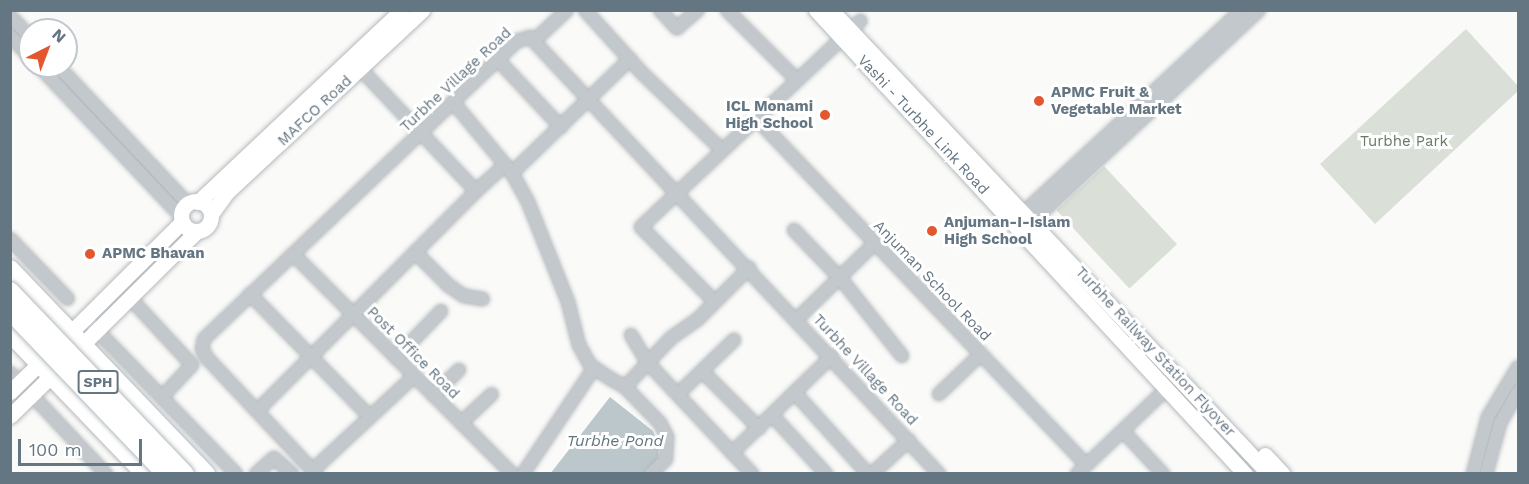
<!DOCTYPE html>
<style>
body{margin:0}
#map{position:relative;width:1529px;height:484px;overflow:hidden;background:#fafaf8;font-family:"Work Sans",sans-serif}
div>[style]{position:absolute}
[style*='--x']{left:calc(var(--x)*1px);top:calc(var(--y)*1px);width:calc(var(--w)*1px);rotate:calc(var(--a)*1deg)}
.green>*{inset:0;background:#dadfd7;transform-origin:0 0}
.water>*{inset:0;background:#bbc7cb}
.roads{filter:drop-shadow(0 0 2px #b5babe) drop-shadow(0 0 2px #b5babe)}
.minor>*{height:12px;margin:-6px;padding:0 6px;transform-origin:6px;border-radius:6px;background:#c3c8cc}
.major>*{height:15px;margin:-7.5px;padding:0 7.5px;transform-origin:7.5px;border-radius:7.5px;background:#fff}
.major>.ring{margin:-7.5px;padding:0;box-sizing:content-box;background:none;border:15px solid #fff;border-radius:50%}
.highway>*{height:18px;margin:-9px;padding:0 9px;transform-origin:9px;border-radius:9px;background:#fff}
.bridges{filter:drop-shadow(0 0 2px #b4b9bd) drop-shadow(0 0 2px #b4b9bd)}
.highway-bridge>*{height:18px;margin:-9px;padding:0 9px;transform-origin:9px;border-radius:9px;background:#fff}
.dots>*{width:16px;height:16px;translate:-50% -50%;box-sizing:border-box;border:3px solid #fff;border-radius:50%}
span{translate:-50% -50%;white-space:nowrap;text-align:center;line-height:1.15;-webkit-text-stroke:6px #fff;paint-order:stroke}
.shield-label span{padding:2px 4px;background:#fff;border:2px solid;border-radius:4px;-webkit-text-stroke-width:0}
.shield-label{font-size:14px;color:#657683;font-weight:700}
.street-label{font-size:15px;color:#657683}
.poi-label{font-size:15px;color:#657683;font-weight:700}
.left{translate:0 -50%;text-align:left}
.right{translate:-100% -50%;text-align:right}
.park-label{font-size:15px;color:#687a64}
.water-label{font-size:16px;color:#60757c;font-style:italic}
.frame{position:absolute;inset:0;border:12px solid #657683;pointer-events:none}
.north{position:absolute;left:18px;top:18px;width:60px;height:60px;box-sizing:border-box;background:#fff;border:2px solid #c1c8cd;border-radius:50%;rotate:42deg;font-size:16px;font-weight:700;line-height:24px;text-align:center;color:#657683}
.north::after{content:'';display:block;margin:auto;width:21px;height:27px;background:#e4572e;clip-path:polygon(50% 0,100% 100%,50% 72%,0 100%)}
.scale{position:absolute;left:18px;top:439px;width:124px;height:27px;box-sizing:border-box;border:3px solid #657683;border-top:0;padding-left:8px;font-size:18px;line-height:21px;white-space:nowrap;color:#657683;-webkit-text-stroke:4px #fff;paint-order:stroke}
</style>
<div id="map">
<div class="green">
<div style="clip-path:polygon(1466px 29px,1518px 86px,1518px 91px,1375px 224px,1320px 164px)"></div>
<div style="left:1104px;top:166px;width:107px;height:65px;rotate:47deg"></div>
</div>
<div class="water">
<div style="clip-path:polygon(610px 397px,653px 431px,659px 446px,658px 462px,645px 473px,550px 474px)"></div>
</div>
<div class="roads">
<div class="minor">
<div style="--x:585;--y:10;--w:85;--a:47.9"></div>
<div style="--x:642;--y:73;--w:111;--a:43.9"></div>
<div style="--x:660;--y:10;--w:25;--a:47"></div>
<div style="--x:677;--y:28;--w:28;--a:-41"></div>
<div style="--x:727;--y:10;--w:99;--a:45"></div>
<div style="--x:10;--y:16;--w:29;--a:46"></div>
<div style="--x:10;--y:36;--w:29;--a:46"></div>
<div style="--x:536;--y:39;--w:42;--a:-43.1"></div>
<div style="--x:498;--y:60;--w:92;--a:46.8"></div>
<div style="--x:354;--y:62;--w:178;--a:46.6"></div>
<div style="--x:39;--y:66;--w:207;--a:46.6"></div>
<div style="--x:58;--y:66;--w:190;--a:46.7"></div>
<div style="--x:453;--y:102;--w:92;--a:50.3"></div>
<div style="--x:512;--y:173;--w:33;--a:61"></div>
<div style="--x:528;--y:202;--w:108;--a:68.2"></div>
<div style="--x:568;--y:302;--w:44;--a:75.7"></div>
<div style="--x:579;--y:345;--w:23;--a:61"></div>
<div style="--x:590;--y:365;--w:23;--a:34"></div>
<div style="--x:609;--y:378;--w:18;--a:29"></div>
<div style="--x:625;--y:387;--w:67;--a:-46.8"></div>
<div style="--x:671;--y:338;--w:32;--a:-35"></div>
<div style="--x:697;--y:320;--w:74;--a:-45"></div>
<div style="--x:756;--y:118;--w:479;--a:46.4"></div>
<div style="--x:1017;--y:219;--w:307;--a:-42.9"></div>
<div style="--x:1025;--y:228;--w:320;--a:-43"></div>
<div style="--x:794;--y:230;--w:68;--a:46.2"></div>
<div style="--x:841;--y:279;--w:98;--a:51.6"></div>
<div style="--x:10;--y:239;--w:83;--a:46"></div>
<div style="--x:415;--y:252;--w:47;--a:45"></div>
<div style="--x:448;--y:285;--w:19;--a:35"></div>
<div style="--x:464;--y:296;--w:19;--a:9"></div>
<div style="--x:293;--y:254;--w:310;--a:45.1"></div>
<div style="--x:250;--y:294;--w:172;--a:45.7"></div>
<div style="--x:130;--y:298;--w:91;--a:47.2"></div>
<div style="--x:192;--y:365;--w:44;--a:133.2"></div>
<div style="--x:715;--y:302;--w:105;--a:-134.6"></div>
<div style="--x:641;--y:227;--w:301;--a:-43.2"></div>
<div style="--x:85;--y:318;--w:217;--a:45.9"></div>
<div style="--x:797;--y:319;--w:109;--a:-44.3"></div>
<div style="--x:631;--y:335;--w:31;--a:59"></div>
<div style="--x:647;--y:362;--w:154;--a:46.8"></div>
<div style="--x:396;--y:358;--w:65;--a:-46.2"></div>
<div style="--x:702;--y:371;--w:81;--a:45"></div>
<div style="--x:10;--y:373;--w:14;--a:45"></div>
<div style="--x:625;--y:387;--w:50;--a:45.8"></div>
<div style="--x:660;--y:423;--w:16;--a:63"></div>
<div style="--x:667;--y:437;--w:22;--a:93"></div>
<div style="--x:666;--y:459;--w:21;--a:135"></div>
<div style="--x:795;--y:393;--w:109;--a:48"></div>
<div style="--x:678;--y:394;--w:78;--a:-44"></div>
<div style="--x:939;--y:394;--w:58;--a:-43.6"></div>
<div style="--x:32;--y:395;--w:108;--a:46.9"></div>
<div style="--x:433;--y:395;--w:36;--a:-44"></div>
<div style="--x:257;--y:411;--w:310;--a:-45.1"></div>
<div style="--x:476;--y:191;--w:39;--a:-42"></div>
<div style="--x:505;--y:165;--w:11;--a:49"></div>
<div style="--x:512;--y:173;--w:164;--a:-44"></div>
<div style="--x:772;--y:415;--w:80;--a:47.5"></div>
<div style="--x:461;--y:423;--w:42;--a:-43.1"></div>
<div style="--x:1123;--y:431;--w:59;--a:47.1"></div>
<div style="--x:732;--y:453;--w:139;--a:-44.1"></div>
<div style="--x:313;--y:470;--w:138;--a:-42.9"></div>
<div style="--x:256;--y:474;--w:24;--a:-42"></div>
<div style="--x:274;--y:458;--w:24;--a:42"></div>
<div style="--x:316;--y:474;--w:159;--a:-133.2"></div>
<div style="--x:207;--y:358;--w:10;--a:-119"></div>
<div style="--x:202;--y:349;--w:10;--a:-79"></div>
<div style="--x:204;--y:339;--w:432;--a:-43.6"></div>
<div style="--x:517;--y:41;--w:14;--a:-17"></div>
<div style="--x:530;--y:37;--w:599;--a:46.9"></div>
<div style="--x:523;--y:474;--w:128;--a:-56.2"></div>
<div style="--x:872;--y:474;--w:50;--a:-42.6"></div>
<div style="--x:1077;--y:474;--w:113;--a:-43.6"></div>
<div style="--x:1473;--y:474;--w:59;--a:-75.3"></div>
<div style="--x:1488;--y:417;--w:58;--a:-59"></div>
<div style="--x:1486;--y:474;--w:53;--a:-74.6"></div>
<div style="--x:1500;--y:423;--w:36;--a:-60"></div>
</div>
<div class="major">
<div style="--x:816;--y:10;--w:632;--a:47.24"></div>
<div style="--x:831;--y:10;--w:638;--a:46.65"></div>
<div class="ring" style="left:181px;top:201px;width:15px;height:15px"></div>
<div style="--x:198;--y:202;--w:280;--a:-43.3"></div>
<div style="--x:211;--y:214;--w:27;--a:-54"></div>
<div style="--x:227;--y:192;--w:267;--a:-43"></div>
<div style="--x:64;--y:339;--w:166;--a:-44.8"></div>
<div style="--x:76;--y:351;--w:170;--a:-44.8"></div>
<div style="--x:10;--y:392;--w:52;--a:-44.2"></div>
<div style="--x:10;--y:416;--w:69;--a:-44.4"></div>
<div style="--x:1265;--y:455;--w:26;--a:47"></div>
</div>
<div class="highway">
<div style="--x:10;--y:269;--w:284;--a:46.3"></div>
<div style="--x:10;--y:333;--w:195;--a:46.2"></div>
</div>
</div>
<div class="bridges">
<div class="highway-bridge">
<div style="--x:10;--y:291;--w:253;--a:46.3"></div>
<div style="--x:10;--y:311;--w:226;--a:46.3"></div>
</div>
</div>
<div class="dots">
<div style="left:1039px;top:101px;background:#e4572e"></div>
<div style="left:825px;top:115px;background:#e4572e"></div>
<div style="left:932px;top:231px;background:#e4572e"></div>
<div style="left:90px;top:254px;background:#e4572e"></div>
</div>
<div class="shield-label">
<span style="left:98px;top:382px">SPH</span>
</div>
<div class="street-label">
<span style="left:456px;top:80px;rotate:-43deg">Turbhe Village Road</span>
<span style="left:315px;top:111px;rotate:-43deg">MAFCO Road</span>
<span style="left:923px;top:125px;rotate:47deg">Vashi - Turbhe Link Road</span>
<span style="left:932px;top:281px;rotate:46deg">Anjuman School Road</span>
<span style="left:1155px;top:352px;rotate:47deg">Turbhe Railway Station Flyover</span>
<span style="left:413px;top:353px;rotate:45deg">Post Office Road</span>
<span style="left:865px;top:370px;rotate:47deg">Turbhe Village Road</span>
</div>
<div class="poi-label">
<span class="left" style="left:1051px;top:101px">APMC Fruit &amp;<br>Vegetable Market</span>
<span class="right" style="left:813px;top:115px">ICL Monami<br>High School</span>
<span class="left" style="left:944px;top:231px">Anjuman-I-Islam<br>High School</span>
<span class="left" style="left:102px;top:254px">APMC Bhavan</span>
</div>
<div class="park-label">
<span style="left:1404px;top:142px">Turbhe Park</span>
</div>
<div class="water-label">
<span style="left:615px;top:441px">Turbhe Pond</span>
</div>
<div class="frame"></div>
<div class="north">N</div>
<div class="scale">100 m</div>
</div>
